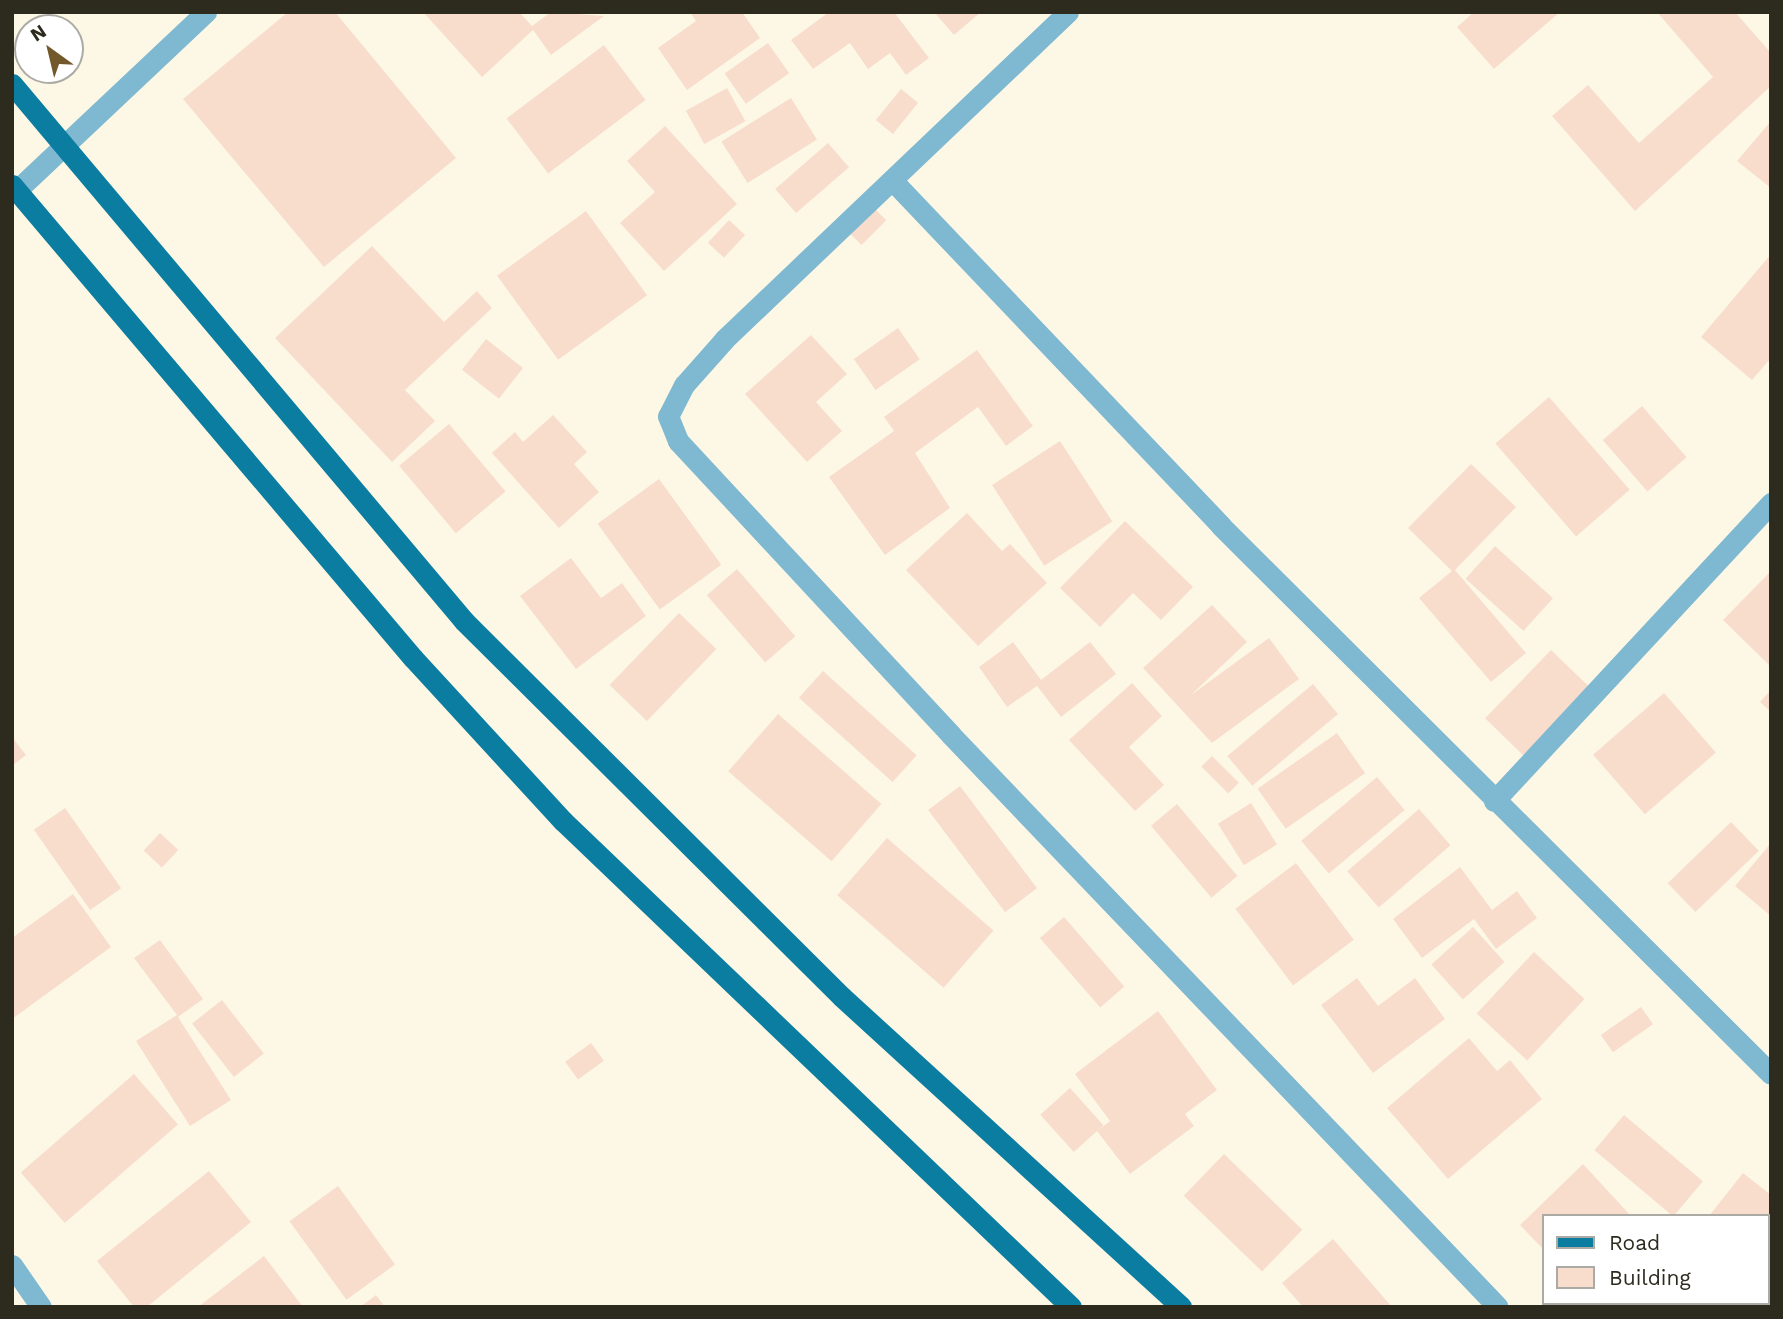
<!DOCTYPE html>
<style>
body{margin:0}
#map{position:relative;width:1783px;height:1319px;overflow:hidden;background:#fdf8e5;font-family:"Work Sans",sans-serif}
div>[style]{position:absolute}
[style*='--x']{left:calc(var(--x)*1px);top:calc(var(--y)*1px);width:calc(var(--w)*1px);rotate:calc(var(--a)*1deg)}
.building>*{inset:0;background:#f8ddcd;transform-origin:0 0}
.street>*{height:21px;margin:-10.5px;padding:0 10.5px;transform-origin:10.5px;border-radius:10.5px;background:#7fb8d1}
.primary>*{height:21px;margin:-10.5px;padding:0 10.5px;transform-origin:10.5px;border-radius:10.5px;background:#0b7da1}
span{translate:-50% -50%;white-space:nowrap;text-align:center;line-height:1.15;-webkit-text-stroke:6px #fff;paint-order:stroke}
.frame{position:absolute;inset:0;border:14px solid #2d2a1e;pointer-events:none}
.legend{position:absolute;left:1542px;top:1214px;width:228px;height:91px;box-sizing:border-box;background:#fff;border:2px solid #abaaa5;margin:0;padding:9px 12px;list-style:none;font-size:21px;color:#2d2a1e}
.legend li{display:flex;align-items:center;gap:14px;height:35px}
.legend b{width:35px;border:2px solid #abaaa5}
.north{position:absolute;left:14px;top:14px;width:70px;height:70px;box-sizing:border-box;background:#fff;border:2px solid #abaaa5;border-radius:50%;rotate:326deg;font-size:19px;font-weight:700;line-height:28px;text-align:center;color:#2d2a1e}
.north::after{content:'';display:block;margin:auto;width:24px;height:32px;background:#72582a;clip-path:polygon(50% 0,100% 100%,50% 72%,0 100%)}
</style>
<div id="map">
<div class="building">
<div style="clip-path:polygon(288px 12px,335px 12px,456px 158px,324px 267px,183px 99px)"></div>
<div style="clip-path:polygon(423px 12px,519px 12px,532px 26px,551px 12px,604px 16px,551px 55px,533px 30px,482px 77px)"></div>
<div style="clip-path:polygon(690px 12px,742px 12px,760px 38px,687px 90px,658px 48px,696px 21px)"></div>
<div style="clip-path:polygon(829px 12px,894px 12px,929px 58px,906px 75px,890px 53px,868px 69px,850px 43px,813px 69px,791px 40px)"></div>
<div style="clip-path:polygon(934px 12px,981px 12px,954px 35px)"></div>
<div style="clip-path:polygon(1474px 12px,1560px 12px,1494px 69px,1457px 27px)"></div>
<div style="clip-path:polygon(1657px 12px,1735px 12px,1771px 53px,1771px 86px,1635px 211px,1552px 116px,1588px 85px,1639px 143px,1713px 77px)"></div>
<div style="left:768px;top:43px;width:37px;height:53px;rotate:55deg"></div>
<div style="left:604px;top:45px;width:69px;height:122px;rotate:53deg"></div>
<div style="left:727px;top:88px;width:38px;height:47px;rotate:61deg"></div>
<div style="left:901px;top:89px;width:22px;height:40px;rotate:39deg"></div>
<div style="left:791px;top:98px;width:49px;height:82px;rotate:58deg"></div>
<div style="clip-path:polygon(1771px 121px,1771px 188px,1737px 161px)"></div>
<div style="clip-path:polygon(665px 126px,737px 204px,664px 271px,620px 223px,655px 192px,627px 161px)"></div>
<div style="left:828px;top:143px;width:32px;height:70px;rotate:49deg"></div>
<div style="left:870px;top:204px;width:23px;height:35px;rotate:45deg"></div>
<div style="left:586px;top:211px;width:104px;height:110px;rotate:54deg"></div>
<div style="left:729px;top:220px;width:22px;height:31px;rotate:43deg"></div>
<div style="clip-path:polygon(372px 246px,444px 322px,477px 291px,492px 308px,405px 390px,435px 421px,392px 462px,275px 338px)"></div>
<div style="clip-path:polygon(1771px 254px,1771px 358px,1752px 380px,1701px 337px)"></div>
<div style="left:898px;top:328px;width:38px;height:54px;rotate:55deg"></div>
<div style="clip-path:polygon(811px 335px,847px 374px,816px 402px,842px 431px,807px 462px,745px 394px)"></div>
<div style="left:486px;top:339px;width:47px;height:39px;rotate:38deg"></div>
<div style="clip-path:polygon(977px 350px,1033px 426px,1006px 446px,978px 407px,915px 453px,950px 508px,885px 555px,829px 477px,894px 431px,884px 417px)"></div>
<div style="left:1549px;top:397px;width:123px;height:71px;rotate:49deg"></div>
<div style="left:1642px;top:406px;width:68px;height:52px;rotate:49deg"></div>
<div style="clip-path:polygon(553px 415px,587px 452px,574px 464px,599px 492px,559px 528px,492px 453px,515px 432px,523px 442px)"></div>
<div style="left:449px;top:424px;width:88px;height:65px;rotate:50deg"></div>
<div style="left:1060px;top:441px;width:96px;height:81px;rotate:57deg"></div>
<div style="clip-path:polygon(1471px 464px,1516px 507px,1455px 570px,1526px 653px,1491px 682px,1419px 598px,1452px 571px,1408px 528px)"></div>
<div style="left:659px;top:479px;width:106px;height:76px;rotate:54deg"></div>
<div style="clip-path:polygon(967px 513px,1002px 551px,1010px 544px,1047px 583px,978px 646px,906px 570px)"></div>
<div style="clip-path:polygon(1125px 521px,1193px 587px,1161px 620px,1133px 593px,1100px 627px,1060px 588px)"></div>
<div style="left:1495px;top:546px;width:78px;height:44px;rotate:42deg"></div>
<div style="clip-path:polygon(571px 558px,601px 598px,622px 583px,646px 616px,576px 669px,520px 596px)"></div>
<div style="left:737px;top:569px;width:89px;height:40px;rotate:49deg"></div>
<div style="clip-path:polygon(1771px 571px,1771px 667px,1723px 620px)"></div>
<div style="clip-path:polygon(1212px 605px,1247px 642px,1191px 695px,1269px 638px,1299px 679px,1212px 743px,1143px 668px)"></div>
<div style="left:679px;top:613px;width:52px;height:100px;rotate:44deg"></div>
<div style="clip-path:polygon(1013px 642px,1041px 680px,1090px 642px,1116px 674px,1061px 717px,1037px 686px,1007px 707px,979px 667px)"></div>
<div style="left:1551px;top:650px;width:57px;height:95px;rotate:44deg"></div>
<div style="left:823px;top:671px;width:126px;height:36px;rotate:42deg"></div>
<div style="clip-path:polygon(1132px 683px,1162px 716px,1129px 747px,1164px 785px,1135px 811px,1069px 740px)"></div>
<div style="left:1313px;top:684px;width:39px;height:112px;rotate:50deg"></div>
<div style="clip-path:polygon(1771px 690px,1771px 712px,1760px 702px)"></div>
<div style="left:1664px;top:693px;width:79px;height:94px;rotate:49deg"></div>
<div style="left:778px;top:714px;width:137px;height:76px;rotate:41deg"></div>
<div style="left:1337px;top:733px;width:49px;height:97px;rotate:55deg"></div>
<div style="clip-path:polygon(12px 737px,26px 755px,12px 766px)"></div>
<div style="left:1212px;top:756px;width:38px;height:15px;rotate:45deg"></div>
<div style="left:1377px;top:777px;width:43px;height:99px;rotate:50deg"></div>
<div style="left:960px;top:786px;width:128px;height:40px;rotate:53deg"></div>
<div style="left:1251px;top:803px;width:49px;height:39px;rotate:58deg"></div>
<div style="left:1177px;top:804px;width:94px;height:34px;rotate:50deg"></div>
<div style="left:65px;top:808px;width:98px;height:38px;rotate:55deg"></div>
<div style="left:1419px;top:809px;width:48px;height:95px;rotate:49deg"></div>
<div style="left:1731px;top:822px;width:40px;height:88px;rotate:46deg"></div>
<div style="left:160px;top:833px;width:25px;height:24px;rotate:43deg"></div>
<div style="left:887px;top:838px;width:141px;height:76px;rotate:41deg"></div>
<div style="clip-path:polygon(1771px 843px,1771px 916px,1735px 886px)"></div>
<div style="left:1296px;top:863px;width:96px;height:76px;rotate:53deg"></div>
<div style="clip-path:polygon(1460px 867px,1492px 910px,1517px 891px,1537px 918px,1496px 949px,1474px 919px,1422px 958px,1393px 919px)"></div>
<div style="clip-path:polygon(73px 894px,111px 947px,12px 1019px,12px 938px)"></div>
<div style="left:1064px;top:917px;width:92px;height:32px;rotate:49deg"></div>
<div style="left:1473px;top:927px;width:47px;height:56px;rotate:48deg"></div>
<div style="clip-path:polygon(160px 940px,203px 999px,178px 1017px,231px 1100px,190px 1126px,136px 1041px,177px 1015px,134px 958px)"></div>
<div style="left:1534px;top:952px;width:69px;height:84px;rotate:43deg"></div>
<div style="clip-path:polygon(1357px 978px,1378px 1006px,1415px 978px,1445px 1019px,1373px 1073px,1321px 1005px)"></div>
<div style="left:222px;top:1000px;width:68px;height:38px;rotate:52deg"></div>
<div style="left:1641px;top:1007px;width:21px;height:49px;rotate:55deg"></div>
<div style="clip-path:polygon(1158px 1011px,1217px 1090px,1185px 1114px,1194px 1126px,1130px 1174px,1097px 1131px,1110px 1121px,1075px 1074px)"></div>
<div style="clip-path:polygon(1469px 1038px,1497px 1071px,1510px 1060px,1542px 1099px,1448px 1179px,1387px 1108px)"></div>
<div style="left:591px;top:1043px;width:22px;height:32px;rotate:54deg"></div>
<div style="left:134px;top:1074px;width:67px;height:150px;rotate:49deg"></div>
<div style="left:1070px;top:1088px;width:50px;height:40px;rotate:48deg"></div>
<div style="left:1624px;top:1115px;width:103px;height:46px;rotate:40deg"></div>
<div style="left:1224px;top:1154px;width:109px;height:58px;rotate:44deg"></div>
<div style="clip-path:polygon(1583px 1164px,1631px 1216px,1543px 1216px,1543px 1249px,1520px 1225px)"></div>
<div style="clip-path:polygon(209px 1171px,251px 1222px,147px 1307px,134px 1307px,97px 1261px)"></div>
<div style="clip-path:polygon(1743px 1173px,1771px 1195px,1771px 1305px,1767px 1216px,1709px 1216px)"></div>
<div style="left:338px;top:1186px;width:97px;height:60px;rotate:54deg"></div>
<div style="clip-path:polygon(1333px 1239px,1392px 1307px,1303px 1307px,1282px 1283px)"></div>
<div style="clip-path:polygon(264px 1256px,303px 1307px,198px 1307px)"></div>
<div style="clip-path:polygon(376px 1295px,385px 1307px,360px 1307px)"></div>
<div style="clip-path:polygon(1634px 1303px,1684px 1303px,1631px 1307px)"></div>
<div style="clip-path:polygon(1705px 1303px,1738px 1303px,1741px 1307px,1701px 1307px)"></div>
</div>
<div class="street">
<div style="--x:1068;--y:12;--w:475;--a:136.4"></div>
<div style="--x:724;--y:340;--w:60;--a:131.6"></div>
<div style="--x:684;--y:385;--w:35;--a:117"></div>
<div style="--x:668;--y:416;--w:27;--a:68"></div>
<div style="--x:678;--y:441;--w:401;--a:47.1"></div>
<div style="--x:951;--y:735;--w:791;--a:46.28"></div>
<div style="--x:892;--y:180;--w:477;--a:46.4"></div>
<div style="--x:1221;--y:526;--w:776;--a:44.9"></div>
<div style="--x:17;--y:190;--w:260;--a:-43.3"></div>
<div style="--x:1494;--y:801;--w:407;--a:-47.1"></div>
<div style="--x:12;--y:1265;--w:51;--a:55.4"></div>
</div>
<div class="primary">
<div style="--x:12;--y:84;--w:702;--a:49.91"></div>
<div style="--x:464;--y:621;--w:533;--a:44.85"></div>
<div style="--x:842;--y:997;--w:459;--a:42.4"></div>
<div style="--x:12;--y:185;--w:620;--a:49.71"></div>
<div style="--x:413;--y:658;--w:222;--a:47.4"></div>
<div style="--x:563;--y:821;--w:703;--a:43.73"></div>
</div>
<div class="frame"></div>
<ul class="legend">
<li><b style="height:9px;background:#0b7da1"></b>Road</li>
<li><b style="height:19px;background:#f8ddcd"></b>Building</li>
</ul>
<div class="north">N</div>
</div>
